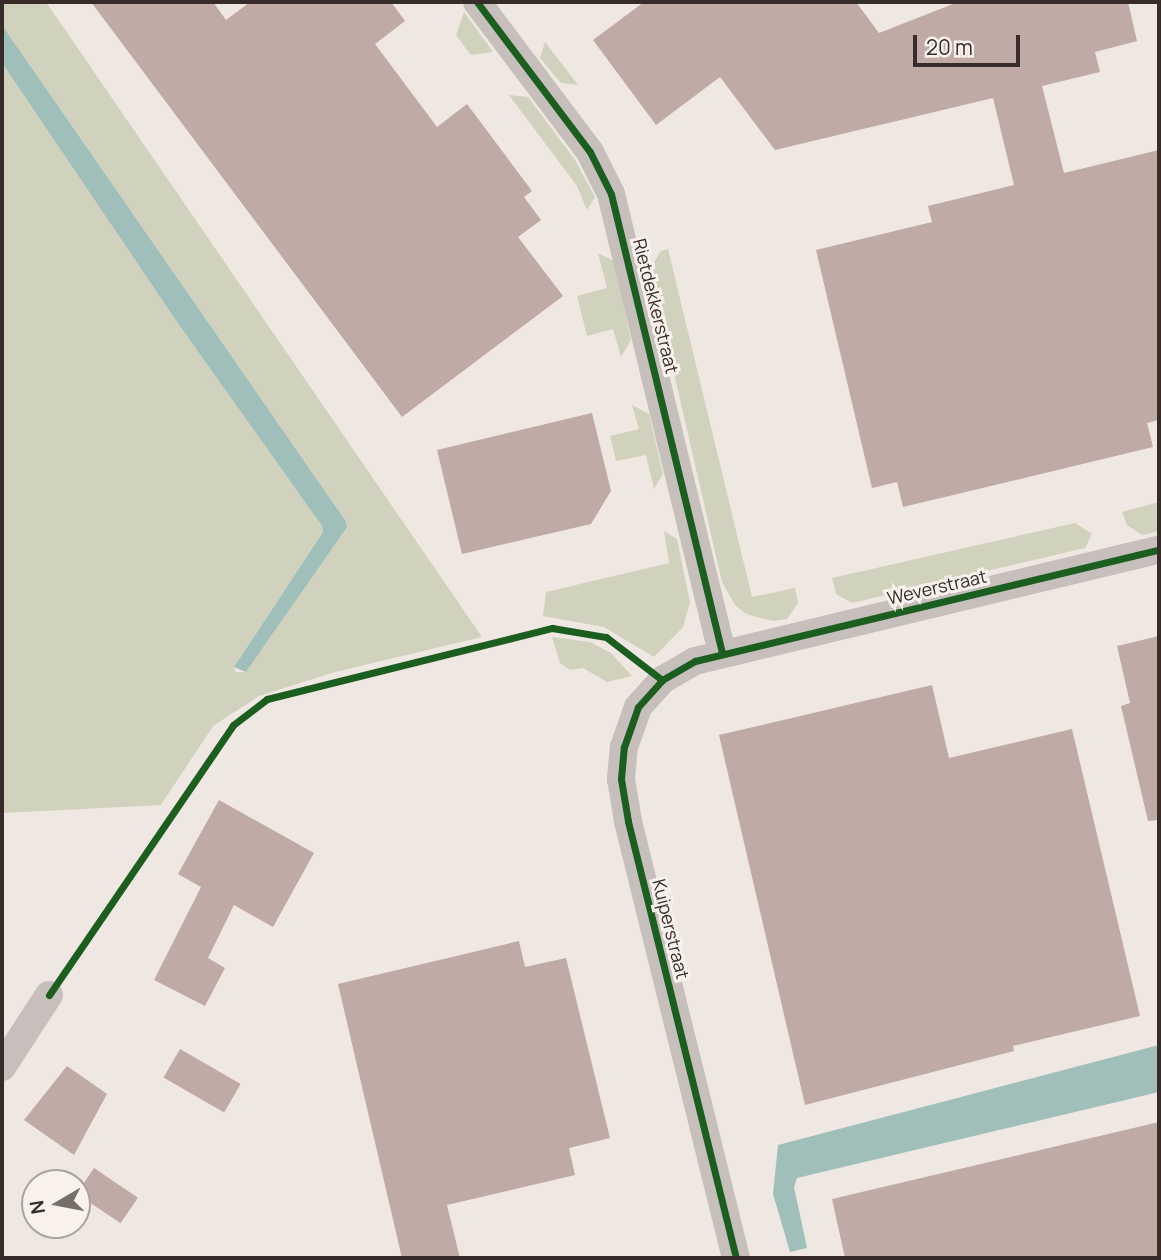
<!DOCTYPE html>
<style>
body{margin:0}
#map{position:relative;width:1161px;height:1260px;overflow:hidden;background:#eee7e2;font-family:Manrope,sans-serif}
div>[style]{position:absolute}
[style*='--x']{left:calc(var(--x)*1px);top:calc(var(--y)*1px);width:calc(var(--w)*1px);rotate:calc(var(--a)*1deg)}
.green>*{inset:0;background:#d1d2bd}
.water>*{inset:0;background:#a0bfbb}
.building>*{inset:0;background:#c0aaa5;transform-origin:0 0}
.minor>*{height:28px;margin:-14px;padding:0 14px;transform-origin:14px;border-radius:14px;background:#c6bfbc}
.cycleway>*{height:7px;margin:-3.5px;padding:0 3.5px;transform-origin:3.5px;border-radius:3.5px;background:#1b5e20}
span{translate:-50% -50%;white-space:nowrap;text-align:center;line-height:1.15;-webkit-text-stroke:6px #f9f1eb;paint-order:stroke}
.street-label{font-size:18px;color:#372c2a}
.frame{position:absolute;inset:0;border:4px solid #372c2a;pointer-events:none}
.north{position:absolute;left:21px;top:1169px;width:70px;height:70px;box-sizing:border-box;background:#f9f1eb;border:2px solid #aba29e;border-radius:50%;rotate:260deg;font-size:19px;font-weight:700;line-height:28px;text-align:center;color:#372c2a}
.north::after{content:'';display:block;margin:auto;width:24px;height:32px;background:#776d6a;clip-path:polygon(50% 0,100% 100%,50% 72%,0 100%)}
.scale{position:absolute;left:913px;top:35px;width:107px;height:32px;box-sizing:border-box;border:4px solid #372c2a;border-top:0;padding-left:9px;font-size:21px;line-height:24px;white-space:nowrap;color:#372c2a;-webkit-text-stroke:5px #f9f1eb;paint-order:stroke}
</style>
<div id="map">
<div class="green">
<div style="clip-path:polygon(2px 2px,46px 2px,482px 637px,335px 672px,259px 696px,213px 726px,161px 805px,2px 813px,2px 63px,177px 322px,322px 526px,323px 532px,234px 667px,236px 672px,246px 672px,346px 527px,345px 520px,2px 25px)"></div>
<div style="clip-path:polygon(464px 12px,493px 52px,471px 55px,456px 35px)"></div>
<div style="clip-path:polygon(545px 42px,578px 85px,561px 83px,540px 58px)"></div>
<div style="clip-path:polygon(509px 95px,528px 97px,575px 160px,595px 197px,587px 210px,577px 186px)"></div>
<div style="clip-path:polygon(668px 249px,752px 597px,795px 588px,798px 603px,787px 619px,773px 621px,746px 614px,735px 605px,722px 582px,650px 269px,661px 251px)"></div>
<div style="clip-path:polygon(598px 253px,614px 261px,631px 340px,621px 357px,613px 329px,587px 336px,577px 296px,607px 288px)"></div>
<div style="clip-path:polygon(632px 405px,649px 414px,663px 474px,654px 489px,646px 455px,616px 461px,610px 436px,639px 429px)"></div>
<div style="clip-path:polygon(1159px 502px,1159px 531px,1142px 535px,1127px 525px,1122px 512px)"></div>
<div style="clip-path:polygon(1075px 523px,1092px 534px,1085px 548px,852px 603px,836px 594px,832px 578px)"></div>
<div style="clip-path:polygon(664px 531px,677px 539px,690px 602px,683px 627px,654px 657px,604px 627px,543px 616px,546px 592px,669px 563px)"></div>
<div style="clip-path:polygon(552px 637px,590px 642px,611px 653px,632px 676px,607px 682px,583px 668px,570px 670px,560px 663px)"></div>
</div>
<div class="water">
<div style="clip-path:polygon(2px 25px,345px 520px,347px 527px,246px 672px,234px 667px,323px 532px,322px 526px,177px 322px,2px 63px)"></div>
<div style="clip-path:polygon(1159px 1045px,1159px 1092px,797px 1178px,794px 1187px,807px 1248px,790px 1252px,773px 1194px,778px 1145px)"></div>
</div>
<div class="building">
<div style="clip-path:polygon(91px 2px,213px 2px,226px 20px,250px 2px,391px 2px,405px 21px,375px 44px,437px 127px,467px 104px,532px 191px,524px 197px,541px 220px,518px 237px,563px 296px,402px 417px)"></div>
<div style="clip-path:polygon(644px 2px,856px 2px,879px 33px,958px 2px,1128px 2px,1137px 41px,1095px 52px,1100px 72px,1042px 86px,1064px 173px,1159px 150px,1159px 420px,1147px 423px,1153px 447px,903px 507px,897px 482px,872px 488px,816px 250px,932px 222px,928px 206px,1014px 185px,993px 98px,775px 150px,720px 77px,656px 125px,593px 40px)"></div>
<div style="clip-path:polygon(592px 413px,611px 491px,591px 524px,462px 554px,437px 450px)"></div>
<div style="clip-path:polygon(1159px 636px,1159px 820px,1148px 821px,1121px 706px,1130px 703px,1117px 646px)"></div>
<div style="clip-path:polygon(932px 685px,949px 758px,1072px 729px,1140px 1016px,1013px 1046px,1014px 1051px,805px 1105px,719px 735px)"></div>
<div style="clip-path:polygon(219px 800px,314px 853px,273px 927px,234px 905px,208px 958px,225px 968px,205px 1006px,154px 980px,201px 887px,178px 874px)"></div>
<div style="clip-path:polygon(519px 941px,525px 967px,566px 958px,610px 1138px,569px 1148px,575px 1175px,447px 1205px,460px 1258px,402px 1258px,338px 984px)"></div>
<div style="left:180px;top:1049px;width:70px;height:33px;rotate:30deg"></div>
<div style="clip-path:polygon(67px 1066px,107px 1094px,74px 1155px,24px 1120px)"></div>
<div style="clip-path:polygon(1159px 1122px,1159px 1258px,845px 1258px,832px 1199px)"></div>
<div style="left:94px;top:1168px;width:53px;height:31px;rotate:34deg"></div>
</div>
<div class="minor">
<div style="--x:477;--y:2;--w:188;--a:53"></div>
<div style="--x:590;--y:152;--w:47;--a:63.4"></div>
<div style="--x:611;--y:194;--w:473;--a:76.4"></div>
<div style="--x:2;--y:1067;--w:86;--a:-56.9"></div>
<div style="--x:736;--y:1258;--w:450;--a:-103.9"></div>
<div style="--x:628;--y:821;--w:43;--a:-99.5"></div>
<div style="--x:621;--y:779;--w:32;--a:-85"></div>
<div style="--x:624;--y:747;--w:42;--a:-70.7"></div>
<div style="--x:638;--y:707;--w:36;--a:-48"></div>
<div style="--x:662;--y:680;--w:38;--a:-30"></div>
<div style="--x:695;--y:661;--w:477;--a:-13.5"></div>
</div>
<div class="cycleway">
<div style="--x:477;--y:2;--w:188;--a:53"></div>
<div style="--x:590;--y:152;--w:47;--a:63.4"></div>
<div style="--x:611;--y:194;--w:473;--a:76.4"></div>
<div style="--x:49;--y:995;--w:327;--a:-55.7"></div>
<div style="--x:233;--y:725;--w:43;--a:-37.4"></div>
<div style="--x:267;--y:699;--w:294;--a:-14"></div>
<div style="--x:552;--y:628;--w:55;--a:9.5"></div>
<div style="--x:606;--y:637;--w:71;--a:37.5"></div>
<div style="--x:736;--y:1258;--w:450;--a:-103.9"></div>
<div style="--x:628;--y:821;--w:43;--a:-99.5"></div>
<div style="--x:621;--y:779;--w:32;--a:-85"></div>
<div style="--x:624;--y:747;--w:42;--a:-70.7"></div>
<div style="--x:638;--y:707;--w:36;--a:-48"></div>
<div style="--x:662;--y:680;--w:38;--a:-30"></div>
<div style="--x:695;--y:661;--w:477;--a:-13.5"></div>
</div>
<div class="street-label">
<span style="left:656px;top:306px;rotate:76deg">Rietdekkerstraat</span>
<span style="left:937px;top:587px;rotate:-13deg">Weverstraat</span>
<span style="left:671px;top:929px;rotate:76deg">Kuiperstraat</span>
</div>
<div class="frame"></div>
<div class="north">N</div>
<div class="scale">20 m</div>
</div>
